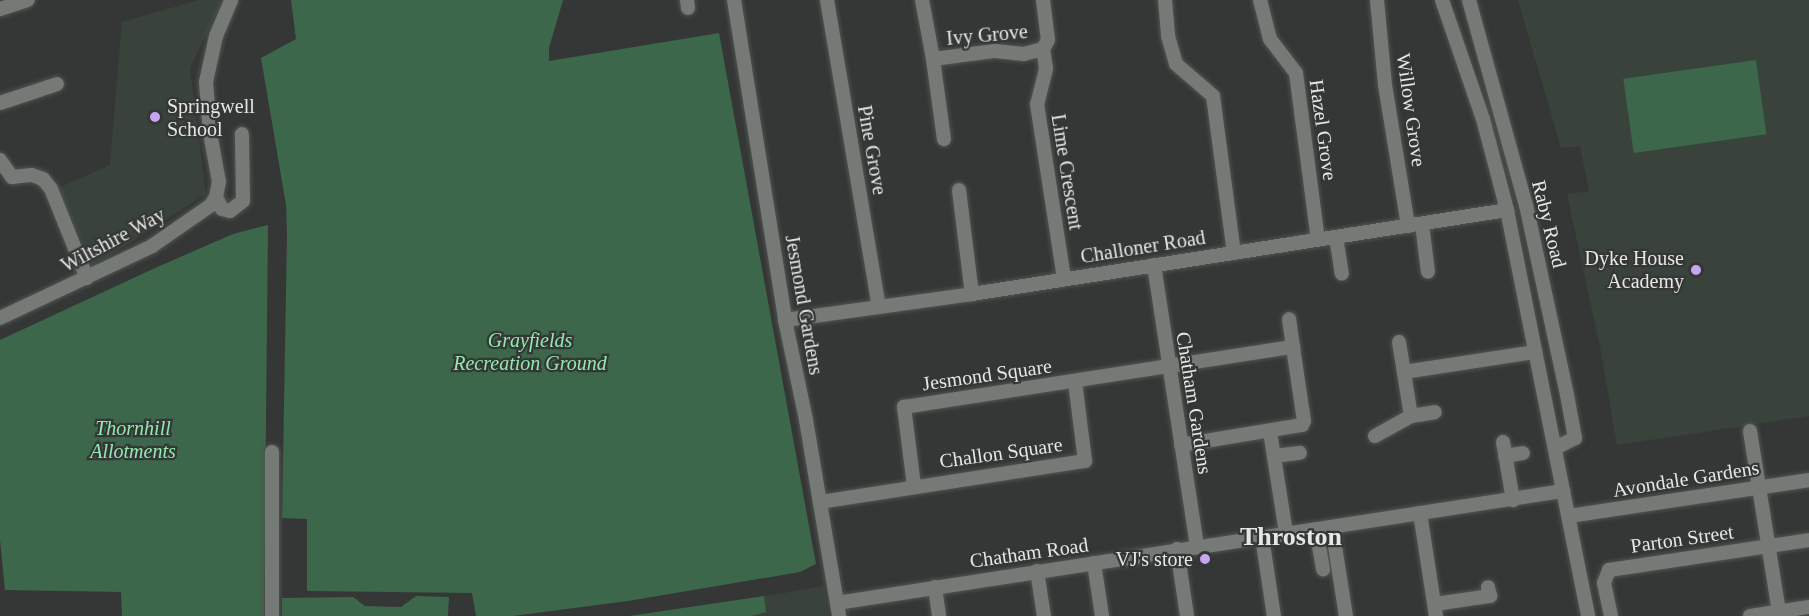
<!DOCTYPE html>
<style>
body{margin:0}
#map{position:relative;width:1809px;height:616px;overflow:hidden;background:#343735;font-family:"Times New Roman",serif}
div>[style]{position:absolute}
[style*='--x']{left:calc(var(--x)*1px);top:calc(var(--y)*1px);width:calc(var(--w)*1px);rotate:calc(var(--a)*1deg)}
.built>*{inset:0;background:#39433c}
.green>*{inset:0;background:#3c674a;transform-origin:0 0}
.roads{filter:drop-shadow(0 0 2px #505350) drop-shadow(0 0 2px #505350)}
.minor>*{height:14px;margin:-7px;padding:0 7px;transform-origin:7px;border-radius:7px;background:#767a77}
.dots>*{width:16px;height:16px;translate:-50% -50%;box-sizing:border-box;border:3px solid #343735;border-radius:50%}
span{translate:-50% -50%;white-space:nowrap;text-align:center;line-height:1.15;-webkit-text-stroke:4.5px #343735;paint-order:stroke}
.street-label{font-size:20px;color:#e5e7e5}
.poi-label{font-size:20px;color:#e5e7e5}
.left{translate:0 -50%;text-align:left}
.right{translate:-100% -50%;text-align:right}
.park-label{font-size:20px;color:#91ebaf;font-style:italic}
.district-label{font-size:26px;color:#e5e7e5;font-weight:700}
</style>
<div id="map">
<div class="built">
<div style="clip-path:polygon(199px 0,220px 0,221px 5px,190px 68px,206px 194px,94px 266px,58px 188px,110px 165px,122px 22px)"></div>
<div style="clip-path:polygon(1518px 0,1809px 0,1809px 416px,1617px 445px,1600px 347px,1567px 194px,1589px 191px,1580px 146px,1561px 148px)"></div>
<div style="clip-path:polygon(824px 586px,828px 616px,664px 616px,664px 614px)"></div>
</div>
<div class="green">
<div style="clip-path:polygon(291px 0,563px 0,549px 48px,549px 61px,719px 33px,816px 564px,800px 572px,628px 601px,513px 616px,476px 616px,472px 593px,307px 591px,307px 519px,282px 518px,287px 234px,286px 205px,261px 58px,296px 39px)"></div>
<div style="left:1756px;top:60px;width:75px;height:134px;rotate:82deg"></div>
<div style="clip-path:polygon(268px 225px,264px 616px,122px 616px,121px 592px,5px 590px,0 540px,0 340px,155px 268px,233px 234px)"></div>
<div style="clip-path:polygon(416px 596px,449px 597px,448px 616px,282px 616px,282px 598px,353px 597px,365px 606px,401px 607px)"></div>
<div style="clip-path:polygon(764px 596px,766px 612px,752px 616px,629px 616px)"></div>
</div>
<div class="roads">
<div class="minor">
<div style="--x:687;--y:0;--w:8;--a:83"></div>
<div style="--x:734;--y:0;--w:324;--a:80.9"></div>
<div style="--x:785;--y:320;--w:102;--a:78.1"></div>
<div style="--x:806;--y:420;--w:199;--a:80.4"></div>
<div style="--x:827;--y:0;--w:311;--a:80.4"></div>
<div style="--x:922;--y:0;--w:60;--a:79.4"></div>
<div style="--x:933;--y:59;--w:63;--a:-7.4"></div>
<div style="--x:995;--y:51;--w:29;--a:6"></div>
<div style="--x:1024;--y:54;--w:20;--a:-15"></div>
<div style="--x:1043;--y:0;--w:40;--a:82.9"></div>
<div style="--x:1048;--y:40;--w:10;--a:119"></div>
<div style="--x:1043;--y:49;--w:20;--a:81"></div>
<div style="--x:1046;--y:69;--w:36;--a:104"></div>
<div style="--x:1037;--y:104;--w:177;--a:81.2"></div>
<div style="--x:1165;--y:0;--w:36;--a:85"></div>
<div style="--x:1168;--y:36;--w:29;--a:74"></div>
<div style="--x:1176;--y:64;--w:49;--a:40.9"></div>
<div style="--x:1213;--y:96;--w:158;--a:82.4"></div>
<div style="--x:1260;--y:0;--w:40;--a:75.6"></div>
<div style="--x:1270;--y:39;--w:43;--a:52.6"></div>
<div style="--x:1296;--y:73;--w:168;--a:82.5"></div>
<div style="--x:1377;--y:0;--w:85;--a:84.6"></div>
<div style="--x:1385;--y:85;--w:143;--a:80.7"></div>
<div style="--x:1442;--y:0;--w:126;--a:71"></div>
<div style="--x:1483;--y:119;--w:94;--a:75.2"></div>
<div style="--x:1507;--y:210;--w:414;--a:78.7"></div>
<div style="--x:1469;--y:0;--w:213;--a:74.5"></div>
<div style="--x:1526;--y:205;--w:194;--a:77.8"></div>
<div style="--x:1567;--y:395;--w:44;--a:79.5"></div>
<div style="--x:1575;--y:438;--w:22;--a:153"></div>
<div style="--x:0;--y:9;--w:29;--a:-18"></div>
<div style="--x:933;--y:59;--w:81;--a:82.2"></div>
<div style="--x:0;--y:103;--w:60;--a:-18.4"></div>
<div style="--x:0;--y:160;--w:21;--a:55"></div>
<div style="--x:12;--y:177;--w:20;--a:-6"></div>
<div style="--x:32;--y:175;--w:12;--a:20"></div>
<div style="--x:43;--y:179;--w:13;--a:51"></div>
<div style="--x:51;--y:189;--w:96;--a:68"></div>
<div style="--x:959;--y:190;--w:105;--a:82.9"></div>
<div style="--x:216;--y:197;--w:13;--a:63"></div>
<div style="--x:222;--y:209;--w:8;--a:14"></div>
<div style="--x:230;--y:211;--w:16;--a:-38"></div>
<div style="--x:243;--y:201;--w:67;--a:-90.9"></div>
<div style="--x:1422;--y:224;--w:48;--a:82.9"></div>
<div style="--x:1336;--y:237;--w:37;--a:81"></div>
<div style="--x:1154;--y:265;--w:284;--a:81.3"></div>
<div style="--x:0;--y:318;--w:168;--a:-25.3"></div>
<div style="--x:152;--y:246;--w:72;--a:-34.8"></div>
<div style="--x:211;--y:205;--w:9;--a:-58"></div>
<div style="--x:216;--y:197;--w:15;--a:-79"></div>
<div style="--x:219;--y:182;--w:50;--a:-100.4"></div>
<div style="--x:210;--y:133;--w:51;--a:-94.5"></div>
<div style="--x:206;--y:82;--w:47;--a:-77.7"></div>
<div style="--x:216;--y:36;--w:39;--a:-67"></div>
<div style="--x:785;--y:320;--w:189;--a:-7.9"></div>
<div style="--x:972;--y:294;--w:542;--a:-8.92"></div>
<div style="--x:1399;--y:342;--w:75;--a:80.8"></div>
<div style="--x:1404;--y:372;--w:133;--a:-8.7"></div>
<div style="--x:1750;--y:431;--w:183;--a:80.9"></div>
<div style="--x:1375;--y:436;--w:41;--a:-29.1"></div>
<div style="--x:1411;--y:416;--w:24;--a:-9"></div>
<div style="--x:1271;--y:438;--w:96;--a:81"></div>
<div style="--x:1503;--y:442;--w:59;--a:80.2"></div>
<div style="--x:1181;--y:445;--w:123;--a:-9.4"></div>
<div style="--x:1302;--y:425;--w:4;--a:-63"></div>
<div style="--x:1304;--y:421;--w:75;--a:-98.5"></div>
<div style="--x:272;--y:452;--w:164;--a:90"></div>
<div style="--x:1274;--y:456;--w:26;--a:-7"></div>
<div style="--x:1505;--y:456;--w:18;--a:-9"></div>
<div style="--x:914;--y:486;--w:80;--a:-97.2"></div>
<div style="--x:904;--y:407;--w:394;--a:-8.8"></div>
<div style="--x:1293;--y:347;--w:28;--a:-98"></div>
<div style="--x:820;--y:502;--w:268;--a:-8.8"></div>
<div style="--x:1085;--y:461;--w:80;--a:-97.2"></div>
<div style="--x:1420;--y:513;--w:104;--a:81.2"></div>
<div style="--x:1569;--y:516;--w:243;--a:-8.5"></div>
<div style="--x:1332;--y:527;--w:90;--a:81.1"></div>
<div style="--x:1316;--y:529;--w:41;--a:80.1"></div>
<div style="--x:1262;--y:537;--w:80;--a:81.4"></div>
<div style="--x:1177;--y:549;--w:68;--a:81.5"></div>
<div style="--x:1094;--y:563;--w:54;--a:81.4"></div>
<div style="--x:1037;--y:571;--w:46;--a:81.2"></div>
<div style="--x:935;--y:587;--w:29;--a:82"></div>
<div style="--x:837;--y:603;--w:735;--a:-8.77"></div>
<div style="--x:1435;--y:604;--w:56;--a:-8.3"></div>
<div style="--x:1490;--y:596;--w:9;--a:-103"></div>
<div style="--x:1611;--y:616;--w:34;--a:-102"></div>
<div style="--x:1604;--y:583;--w:14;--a:-69"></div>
<div style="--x:1609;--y:570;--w:202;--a:-8.5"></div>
<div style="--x:1750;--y:616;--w:60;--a:-8.7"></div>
</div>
</div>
<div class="dots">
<div style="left:155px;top:117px;background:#c6a6f0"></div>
<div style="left:1696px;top:270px;background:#c6a6f0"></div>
<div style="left:1205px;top:559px;background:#c6a6f0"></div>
</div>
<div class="street-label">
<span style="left:987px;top:35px;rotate:-5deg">Ivy Grove</span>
<span style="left:1411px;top:110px;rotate:82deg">Willow Grove</span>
<span style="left:1323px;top:130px;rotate:82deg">Hazel Grove</span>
<span style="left:872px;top:150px;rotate:80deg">Pine Grove</span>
<span style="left:1067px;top:172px;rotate:81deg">Lime Crescent</span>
<span style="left:1549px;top:224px;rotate:76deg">Raby Road</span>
<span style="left:113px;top:240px;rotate:-28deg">Wiltshire Way</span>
<span style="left:1143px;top:247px;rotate:-9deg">Challoner Road</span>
<span style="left:804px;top:305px;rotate:80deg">Jesmond Gardens</span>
<span style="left:987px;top:375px;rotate:-8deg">Jesmond Square</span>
<span style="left:1194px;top:403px;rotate:81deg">Chatham Gardens</span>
<span style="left:1001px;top:453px;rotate:-8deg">Challon Square</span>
<span style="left:1686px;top:479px;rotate:-9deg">Avondale Gardens</span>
<span style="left:1682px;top:539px;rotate:-8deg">Parton Street</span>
<span style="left:1029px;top:553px;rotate:-8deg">Chatham Road</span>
</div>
<div class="poi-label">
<span class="left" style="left:167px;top:118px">Springwell<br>School</span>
<span class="right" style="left:1684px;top:270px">Dyke House<br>Academy</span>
<span class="right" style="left:1193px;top:559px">VJ's store</span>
</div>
<div class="park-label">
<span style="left:530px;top:352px">Grayfields<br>Recreation Ground</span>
<span style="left:133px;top:440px">Thornhill<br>Allotments</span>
</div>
<div class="district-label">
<span style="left:1291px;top:537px">Throston</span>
</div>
</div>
